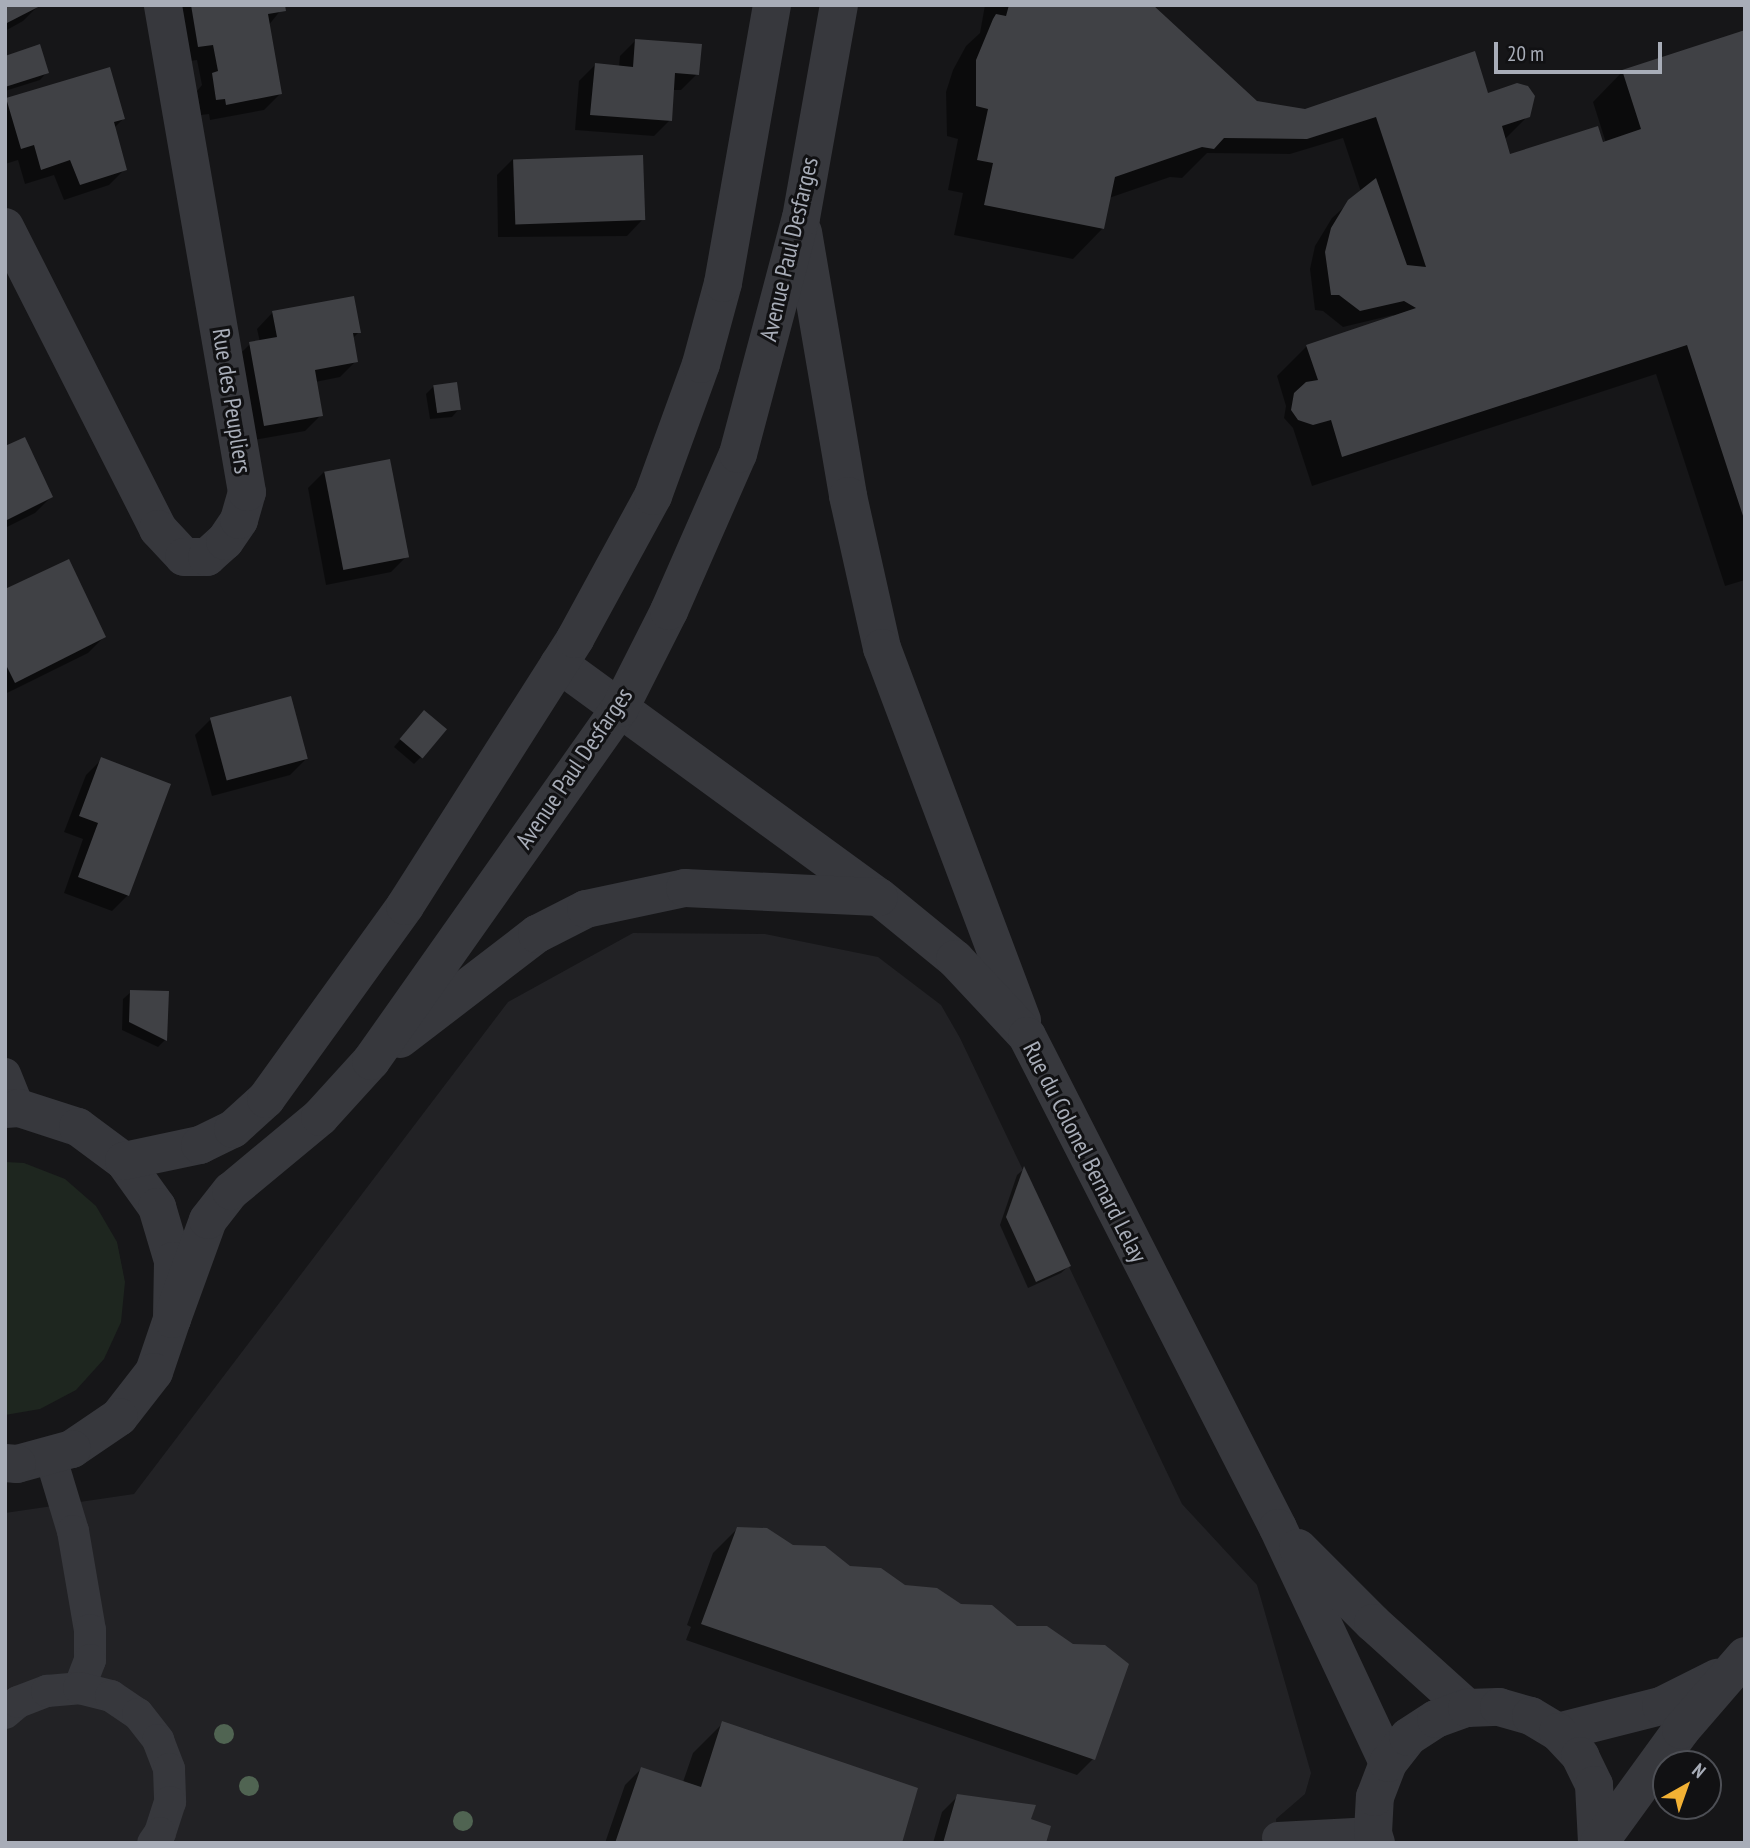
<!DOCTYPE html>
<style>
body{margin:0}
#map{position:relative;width:1750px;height:1848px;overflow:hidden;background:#161618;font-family:"PT Sans Narrow",sans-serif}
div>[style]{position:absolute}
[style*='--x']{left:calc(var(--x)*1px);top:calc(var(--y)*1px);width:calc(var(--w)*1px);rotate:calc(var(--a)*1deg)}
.built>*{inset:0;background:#222225}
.green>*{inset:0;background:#1e261f}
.shadow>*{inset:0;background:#0007}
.building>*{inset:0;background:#404145;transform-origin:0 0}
.service>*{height:32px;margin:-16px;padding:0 16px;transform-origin:16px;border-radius:16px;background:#37383d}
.minor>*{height:38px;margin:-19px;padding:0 19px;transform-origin:19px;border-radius:19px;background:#37383d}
.trees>*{width:20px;height:20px;margin:-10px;border-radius:50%;background:#506452}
span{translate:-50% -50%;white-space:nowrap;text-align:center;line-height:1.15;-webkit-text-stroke:6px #111113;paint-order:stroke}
.street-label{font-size:24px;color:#a8adb8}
.frame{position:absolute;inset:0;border:7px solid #a8adb8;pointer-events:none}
.north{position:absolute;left:1652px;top:1750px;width:70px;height:70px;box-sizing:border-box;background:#111113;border:2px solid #4d4f55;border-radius:50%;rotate:40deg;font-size:19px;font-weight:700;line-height:28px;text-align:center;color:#a8adb8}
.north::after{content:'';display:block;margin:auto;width:24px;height:32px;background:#f2b134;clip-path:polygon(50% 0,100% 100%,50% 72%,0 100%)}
.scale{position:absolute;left:1494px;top:42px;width:168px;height:32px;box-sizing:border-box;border:4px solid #a8adb8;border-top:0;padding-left:9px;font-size:21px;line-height:24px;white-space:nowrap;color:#a8adb8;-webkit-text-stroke:5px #111113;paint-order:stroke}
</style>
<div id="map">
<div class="built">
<div style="clip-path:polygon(633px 933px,765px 934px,878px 957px,941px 1005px,960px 1038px,1182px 1504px,1257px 1585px,1311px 1773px,1305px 1794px,1276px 1819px,1278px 1843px,5px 1843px,5px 1513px,134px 1494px,508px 1002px)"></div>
</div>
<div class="green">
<div style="clip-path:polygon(5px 1162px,24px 1163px,65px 1179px,96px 1206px,117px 1242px,125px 1282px,121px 1322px,104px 1359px,76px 1390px,40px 1409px,5px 1415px)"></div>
</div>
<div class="shadow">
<div style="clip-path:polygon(5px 5px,39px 5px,23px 21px,5px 31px)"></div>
<div style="clip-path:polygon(173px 5px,285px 5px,268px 26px,280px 94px,264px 110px,210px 120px,209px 114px,201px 115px,197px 91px,202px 85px,197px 60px,183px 62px)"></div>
<div style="clip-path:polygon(985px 5px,1151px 5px,1256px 102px,1306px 111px,1487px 95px,1528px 116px,1504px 140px,1510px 156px,1606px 143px,1593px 102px,1623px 71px,1745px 32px,1745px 580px,1725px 586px,1656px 374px,1312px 486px,1293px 428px,1284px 418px,1286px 406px,1277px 376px,1307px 346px,1394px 317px,1393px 315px,1343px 327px,1323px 311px,1315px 310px,1310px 269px,1315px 246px,1332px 218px,1361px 192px,1343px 138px,1290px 154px,1207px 153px,1182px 178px,1170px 177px,1109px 198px,1103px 228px,1073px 259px,954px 235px,963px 193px,948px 190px,958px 139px,947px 136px,946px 92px,953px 70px,966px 46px,980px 33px)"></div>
<div style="clip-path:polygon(636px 40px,697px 74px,681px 90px,672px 90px,670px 120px,654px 136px,575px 130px,579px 81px,595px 65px,619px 67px,620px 56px)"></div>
<div style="clip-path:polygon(5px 58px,47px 72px,40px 80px,5px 91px)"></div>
<div style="clip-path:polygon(7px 100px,123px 119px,114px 128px,125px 169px,109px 185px,64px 200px,54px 175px,25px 184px,18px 160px,5px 164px)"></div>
<div style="clip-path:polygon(513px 159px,643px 219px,627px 236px,498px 237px,497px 175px)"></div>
<div style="clip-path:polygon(273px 312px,359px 332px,352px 339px,356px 361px,340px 377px,315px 382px,321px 415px,305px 431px,248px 441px,234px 360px,250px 344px,260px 342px,257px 329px)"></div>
<div style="clip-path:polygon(434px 386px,459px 409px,452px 417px,430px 419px,426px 394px)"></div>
<div style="clip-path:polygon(5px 448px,51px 497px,35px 513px,5px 528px)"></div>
<div style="clip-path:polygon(324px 472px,407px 556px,391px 572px,326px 585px,308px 488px)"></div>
<div style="clip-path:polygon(5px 591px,104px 637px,88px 653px,5px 694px)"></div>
<div style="clip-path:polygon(211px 719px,306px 759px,290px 775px,212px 796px,195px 735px)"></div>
<div style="clip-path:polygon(417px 720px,422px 756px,414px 764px,394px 747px)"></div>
<div style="clip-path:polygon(102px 759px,128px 895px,112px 911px,64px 893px,83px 839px,64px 832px,86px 775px)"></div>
<div style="clip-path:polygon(131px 992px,165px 1040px,158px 1047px,122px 1030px,123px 999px)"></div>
<div style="clip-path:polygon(1024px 1169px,1069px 1266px,1061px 1273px,1028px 1288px,1000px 1225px,1017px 1175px)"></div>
<div style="clip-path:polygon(737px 1529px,1017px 1627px,1093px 1759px,1077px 1775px,686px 1640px,691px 1627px,687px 1625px,713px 1553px)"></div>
<div style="clip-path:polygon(723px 1723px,900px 1843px,605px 1843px,625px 1785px,641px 1769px,683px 1782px,693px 1753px)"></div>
<div style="clip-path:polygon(958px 1796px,1044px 1843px,933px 1843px,942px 1812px)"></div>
</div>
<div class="building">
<div style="clip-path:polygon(5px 5px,42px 5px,5px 24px)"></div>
<div style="clip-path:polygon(191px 5px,285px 5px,286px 11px,268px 14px,282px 94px,226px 105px,225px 99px,216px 100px,212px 73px,218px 71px,213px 45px,198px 47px)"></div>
<div style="clip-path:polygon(1009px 5px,1153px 5px,1257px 101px,1305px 109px,1475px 51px,1488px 93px,1517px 83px,1528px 86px,1535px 96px,1530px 117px,1502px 126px,1510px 154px,1598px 126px,1603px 142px,1641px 129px,1622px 70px,1745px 30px,1745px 522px,1687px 345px,1342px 457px,1331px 420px,1313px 425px,1298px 420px,1291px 410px,1294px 393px,1306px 382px,1318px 380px,1306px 345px,1416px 308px,1404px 301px,1360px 311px,1339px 295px,1331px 295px,1325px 252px,1331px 228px,1348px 200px,1376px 178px,1407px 265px,1426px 267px,1376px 117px,1307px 139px,1224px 138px,1214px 149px,1202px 147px,1115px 177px,1104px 229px,984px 205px,993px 163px,977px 160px,988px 109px,976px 106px,976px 60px,993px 19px,996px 14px,1006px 16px)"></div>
<div style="clip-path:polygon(635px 39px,702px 44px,699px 75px,675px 73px,672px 121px,590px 115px,595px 63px,633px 67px)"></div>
<div style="clip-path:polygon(40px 44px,49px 73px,5px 87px,5px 56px)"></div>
<div style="clip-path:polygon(110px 67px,125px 119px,114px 122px,127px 170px,80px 185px,70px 160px,41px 170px,34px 145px,21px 149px,6px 98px)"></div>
<div style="left:643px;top:155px;width:65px;height:130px;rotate:88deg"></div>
<div style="clip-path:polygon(354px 296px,361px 333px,353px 333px,358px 362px,315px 370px,323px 416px,264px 426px,249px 342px,277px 337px,272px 311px)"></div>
<div style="left:457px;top:382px;width:28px;height:24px;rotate:82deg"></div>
<div style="clip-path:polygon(25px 437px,53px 497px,5px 521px,5px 446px)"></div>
<div style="left:390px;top:459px;width:100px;height:67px;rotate:79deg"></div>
<div style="clip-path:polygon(69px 559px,106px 637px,15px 683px,5px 663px,5px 589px)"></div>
<div style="left:291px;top:696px;width:65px;height:84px;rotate:75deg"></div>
<div style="left:424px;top:710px;width:30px;height:38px;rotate:40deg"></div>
<div style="clip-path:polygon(101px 757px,171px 784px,129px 896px,78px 877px,98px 823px,79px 816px)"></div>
<div style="clip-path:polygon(130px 990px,169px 991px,167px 1041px,129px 1022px)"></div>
<div style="clip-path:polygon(1024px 1166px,1071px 1266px,1036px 1282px,1006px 1217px)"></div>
<div style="clip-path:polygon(737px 1527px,767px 1528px,793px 1545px,825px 1546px,850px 1566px,881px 1568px,905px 1585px,937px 1588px,961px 1604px,992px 1605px,1017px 1626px,1047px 1626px,1073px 1644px,1105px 1645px,1129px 1664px,1095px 1760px,701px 1624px)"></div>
<div style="clip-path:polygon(722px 1721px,918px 1788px,902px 1843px,615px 1843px,641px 1767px,701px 1787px)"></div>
<div style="clip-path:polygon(957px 1794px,1036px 1805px,1031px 1819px,1051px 1826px,1046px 1843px,943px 1843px)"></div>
</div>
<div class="service">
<div style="--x:5;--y:1074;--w:37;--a:68"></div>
<div style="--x:50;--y:1455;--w:79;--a:73.2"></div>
<div style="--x:73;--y:1531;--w:100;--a:80.3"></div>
<div style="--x:90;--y:1630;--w:30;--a:90"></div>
<div style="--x:90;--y:1660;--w:30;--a:111"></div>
<div style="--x:5;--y:1713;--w:17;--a:-40"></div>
<div style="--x:18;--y:1702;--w:31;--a:-21"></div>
<div style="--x:47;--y:1691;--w:32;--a:-5"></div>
<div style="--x:79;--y:1688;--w:33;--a:14"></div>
<div style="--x:111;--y:1696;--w:32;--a:34"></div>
<div style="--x:138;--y:1714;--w:33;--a:52"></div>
<div style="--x:158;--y:1740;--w:31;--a:69"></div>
<div style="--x:169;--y:1769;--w:33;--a:88"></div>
<div style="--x:170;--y:1802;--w:33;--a:108"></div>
<div style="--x:160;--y:1833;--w:12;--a:125"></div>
<div style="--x:1278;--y:1838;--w:95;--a:-3"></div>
</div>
<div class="minor">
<div style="--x:5;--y:227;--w:339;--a:63.1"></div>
<div style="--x:158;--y:529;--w:38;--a:47"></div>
<div style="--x:184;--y:557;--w:23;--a:0"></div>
<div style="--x:207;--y:557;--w:24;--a:-42"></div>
<div style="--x:225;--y:541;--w:25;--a:-56"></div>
<div style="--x:239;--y:520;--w:29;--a:-74"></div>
<div style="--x:247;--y:492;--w:494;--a:-99.8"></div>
<div style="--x:803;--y:232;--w:268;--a:80.3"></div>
<div style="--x:848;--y:496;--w:156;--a:77.4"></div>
<div style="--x:882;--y:648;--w:398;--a:69.4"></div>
<div style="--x:559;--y:664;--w:396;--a:36.1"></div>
<div style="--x:879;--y:897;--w:98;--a:39.2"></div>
<div style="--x:955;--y:959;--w:105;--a:46.9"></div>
<div style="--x:1027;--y:1036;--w:552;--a:62.97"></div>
<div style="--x:1278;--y:1528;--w:259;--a:64.9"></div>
<div style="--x:400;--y:1039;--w:173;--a:-37.5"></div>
<div style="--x:537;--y:934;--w:55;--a:-27"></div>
<div style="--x:586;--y:909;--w:101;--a:-12"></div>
<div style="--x:685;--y:888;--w:194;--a:2.7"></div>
<div style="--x:5;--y:1109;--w:14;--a:-4"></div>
<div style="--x:19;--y:1108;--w:62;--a:17.9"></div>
<div style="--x:78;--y:1127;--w:57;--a:36.5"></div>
<div style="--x:124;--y:1161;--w:57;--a:54.3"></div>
<div style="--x:157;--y:1207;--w:56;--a:73.5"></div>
<div style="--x:173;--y:1261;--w:58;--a:91"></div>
<div style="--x:172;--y:1319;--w:56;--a:108.8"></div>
<div style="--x:154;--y:1372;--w:57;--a:127.9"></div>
<div style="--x:119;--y:1417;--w:57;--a:145.8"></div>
<div style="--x:72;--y:1449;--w:57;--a:164.7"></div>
<div style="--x:17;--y:1464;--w:12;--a:-175"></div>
<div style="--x:124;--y:1161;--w:78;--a:-11.9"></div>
<div style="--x:200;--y:1145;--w:37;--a:-26"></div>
<div style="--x:233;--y:1129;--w:45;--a:-42.3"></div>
<div style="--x:266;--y:1099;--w:238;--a:-54.2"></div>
<div style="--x:405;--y:906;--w:317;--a:-57.5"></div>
<div style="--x:575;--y:639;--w:163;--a:-61.4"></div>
<div style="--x:653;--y:496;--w:140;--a:-70"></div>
<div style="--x:701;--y:364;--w:84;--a:-74.8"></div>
<div style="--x:723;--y:283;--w:282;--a:-80"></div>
<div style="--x:172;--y:1319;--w:105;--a:-70"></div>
<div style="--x:208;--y:1220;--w:37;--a:-52"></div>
<div style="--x:231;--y:1191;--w:116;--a:-39.7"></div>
<div style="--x:320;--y:1117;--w:76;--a:-47.7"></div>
<div style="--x:371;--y:1061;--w:432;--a:-54.8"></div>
<div style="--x:620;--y:708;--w:109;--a:-63.2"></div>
<div style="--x:669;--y:611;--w:171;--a:-66.3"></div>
<div style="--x:738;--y:454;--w:244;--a:-75.1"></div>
<div style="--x:801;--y:218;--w:216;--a:-79.9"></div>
<div style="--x:1298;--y:1548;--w:106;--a:45"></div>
<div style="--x:1373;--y:1623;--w:127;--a:42.1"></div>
<div style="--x:1558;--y:1732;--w:106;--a:-14.2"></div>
<div style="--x:1661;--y:1706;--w:63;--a:-26.6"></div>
<div style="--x:1376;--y:1843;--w:10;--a:-107"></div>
<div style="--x:1373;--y:1833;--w:36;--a:-87"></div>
<div style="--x:1375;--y:1797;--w:36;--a:-69"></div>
<div style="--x:1388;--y:1763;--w:33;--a:-52"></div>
<div style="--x:1408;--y:1737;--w:33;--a:-33"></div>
<div style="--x:1436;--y:1719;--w:33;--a:-20"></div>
<div style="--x:1467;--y:1708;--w:32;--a:-2"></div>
<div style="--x:1499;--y:1707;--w:33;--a:16"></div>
<div style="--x:1531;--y:1716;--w:31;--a:31"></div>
<div style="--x:1558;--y:1732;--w:33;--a:47"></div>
<div style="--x:1580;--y:1756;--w:32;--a:64"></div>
<div style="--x:1594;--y:1785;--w:58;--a:87"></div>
<div style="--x:1599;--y:1843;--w:140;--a:-54"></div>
<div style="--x:1681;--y:1730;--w:98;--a:-49.1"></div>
</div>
<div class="trees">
<div style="left:224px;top:1734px"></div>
<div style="left:249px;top:1786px"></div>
<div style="left:463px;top:1821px"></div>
</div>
<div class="street-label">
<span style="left:789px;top:249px;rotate:-77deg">Avenue Paul Desfarges</span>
<span style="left:232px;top:401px;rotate:81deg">Rue des Peupliers</span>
<span style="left:574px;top:768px;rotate:-56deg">Avenue Paul Desfarges</span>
<span style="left:1085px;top:1152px;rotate:63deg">Rue du Colonel Bernard Lelay</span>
</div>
<div class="frame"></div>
<div class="north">N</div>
<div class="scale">20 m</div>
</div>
